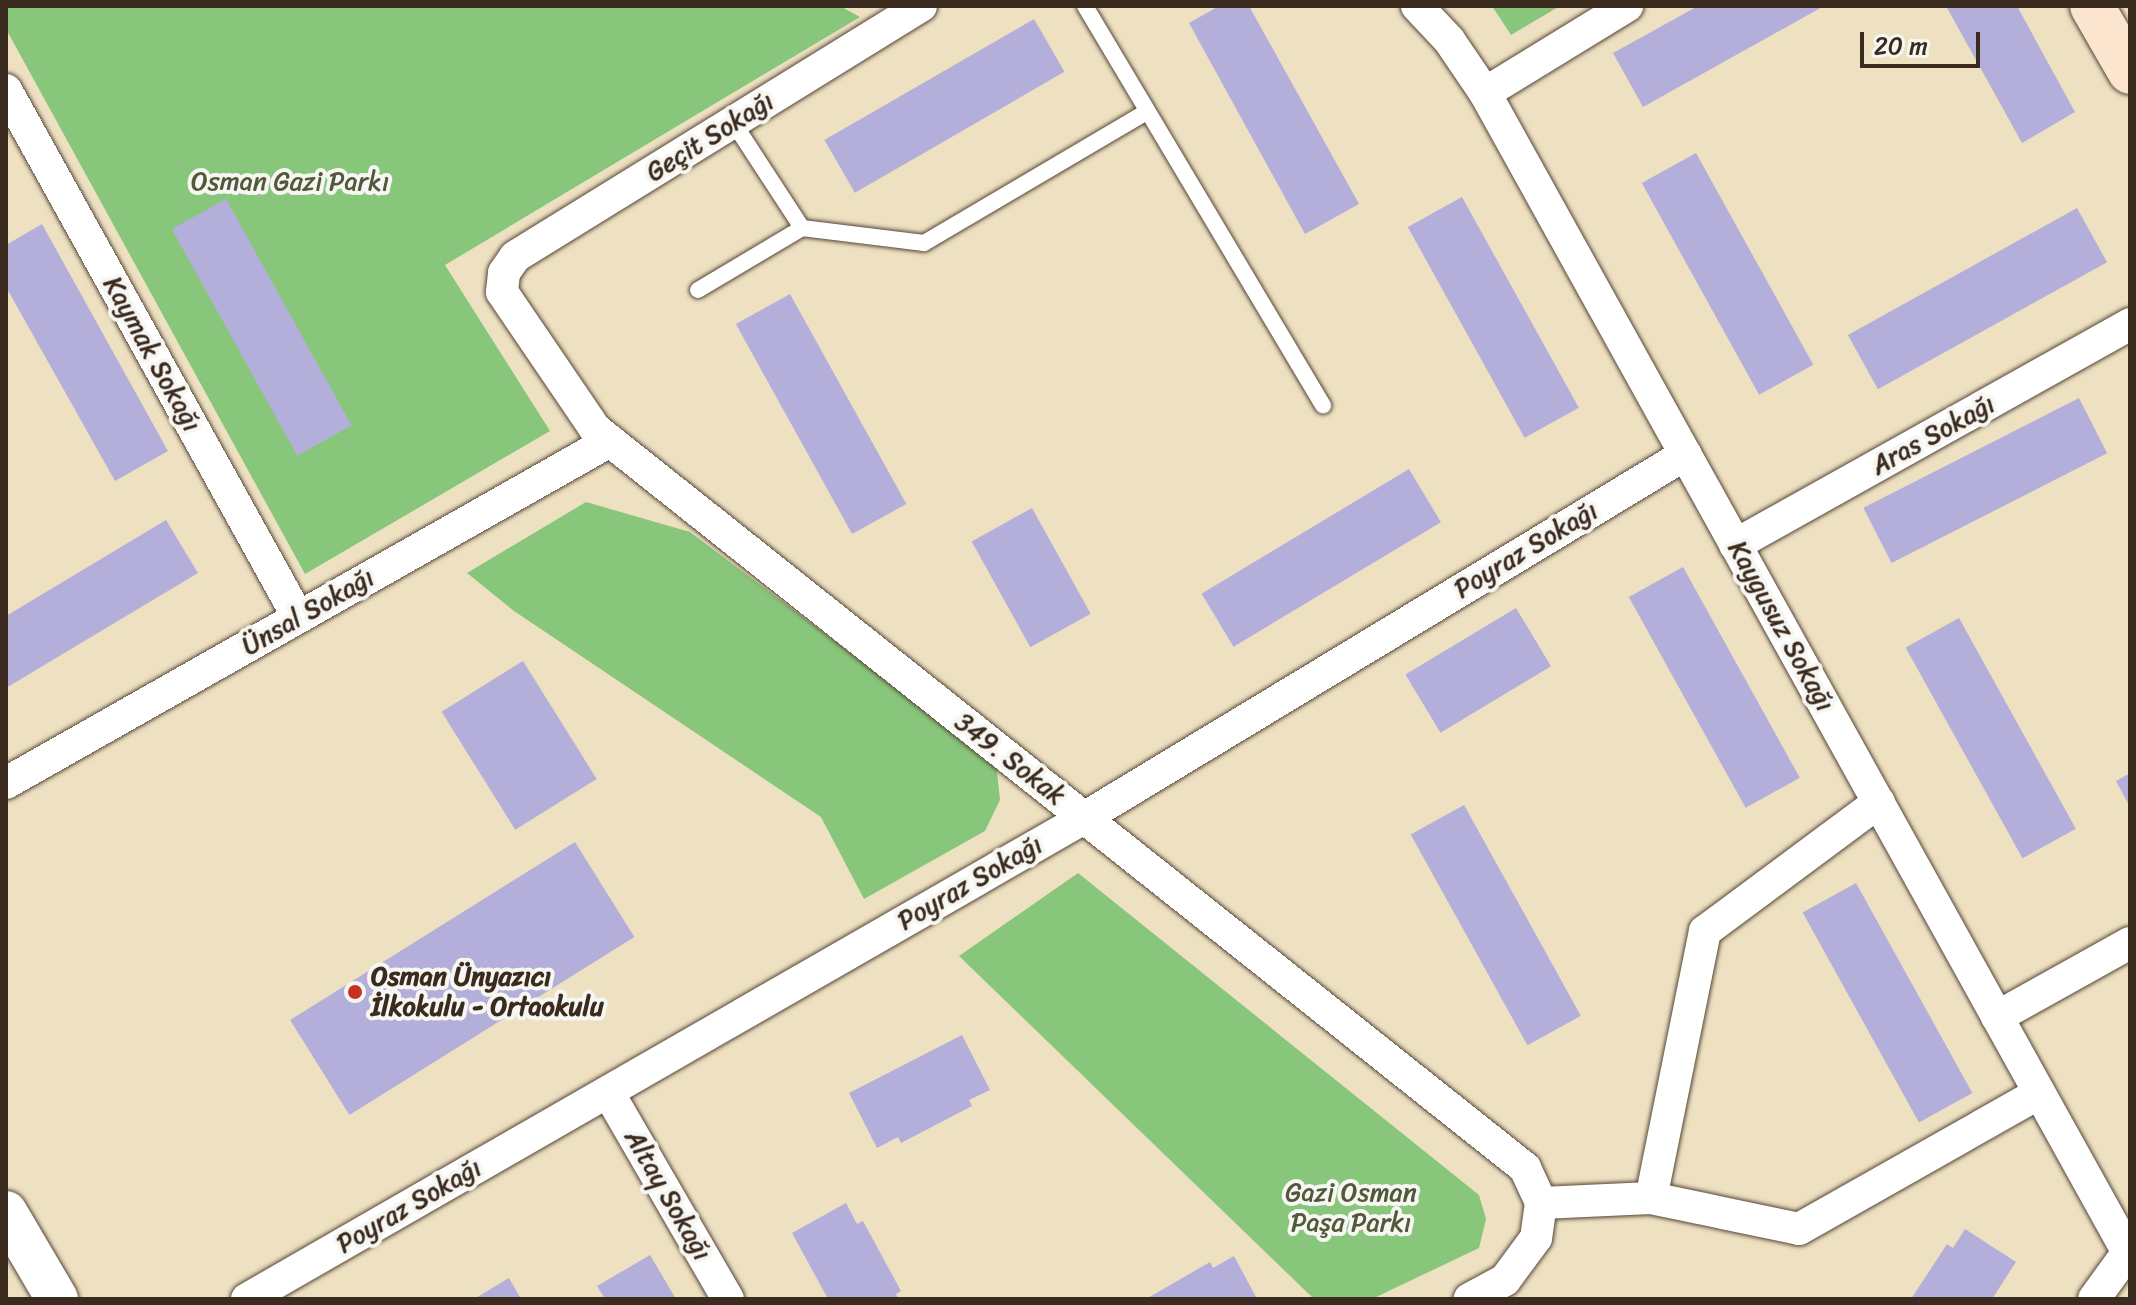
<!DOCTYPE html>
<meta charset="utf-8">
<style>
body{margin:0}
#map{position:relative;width:2136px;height:1305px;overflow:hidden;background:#eee1c2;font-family:Sriracha,sans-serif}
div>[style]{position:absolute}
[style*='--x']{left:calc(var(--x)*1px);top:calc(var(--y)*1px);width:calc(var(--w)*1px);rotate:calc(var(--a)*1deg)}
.green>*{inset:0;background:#88c67c}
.building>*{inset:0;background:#b4aeda;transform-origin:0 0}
.roads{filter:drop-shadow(0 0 2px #564537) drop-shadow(0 0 2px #564537)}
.service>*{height:16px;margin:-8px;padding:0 8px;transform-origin:8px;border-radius:8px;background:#fff}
.minor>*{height:32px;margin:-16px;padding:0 16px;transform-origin:16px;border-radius:16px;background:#fff}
.tertiary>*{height:42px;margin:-21px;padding:0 21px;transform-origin:21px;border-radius:21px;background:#fff}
.secondary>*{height:44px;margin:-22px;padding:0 22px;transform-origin:22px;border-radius:22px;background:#fce5cf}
.dots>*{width:22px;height:22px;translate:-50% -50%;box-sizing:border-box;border:4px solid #f6f6f2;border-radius:50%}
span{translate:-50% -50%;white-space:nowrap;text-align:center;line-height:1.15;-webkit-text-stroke:8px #f6f6f2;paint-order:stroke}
.street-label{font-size:26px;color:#3b2a1e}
.park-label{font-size:26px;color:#52593a}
.poi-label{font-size:26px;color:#3b2a1e;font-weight:700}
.left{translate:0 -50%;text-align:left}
.frame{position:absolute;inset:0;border:8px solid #3b2a1e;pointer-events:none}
.scale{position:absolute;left:1860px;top:32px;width:120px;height:36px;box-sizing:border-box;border:4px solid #3b2a1e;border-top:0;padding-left:10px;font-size:24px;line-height:28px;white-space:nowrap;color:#3b2a1e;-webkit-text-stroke:6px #f6f6f2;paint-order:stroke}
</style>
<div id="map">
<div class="green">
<div style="clip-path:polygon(6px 6px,840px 6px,860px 17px,445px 265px,550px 431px,305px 574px,6px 29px)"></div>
<div style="clip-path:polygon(1492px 6px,1560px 6px,1511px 35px)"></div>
<div style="clip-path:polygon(586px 502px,690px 532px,996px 763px,1000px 800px,985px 831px,864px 899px,821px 817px,514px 611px,467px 573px)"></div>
<div style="clip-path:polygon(1078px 873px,1479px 1195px,1486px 1219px,1479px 1248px,1372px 1299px,1314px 1299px,959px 956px)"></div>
</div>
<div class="building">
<div style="clip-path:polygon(1219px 6px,1249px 6px,1359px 204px,1305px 234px,1189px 23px)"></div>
<div style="clip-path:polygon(1698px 6px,1824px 6px,1643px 107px,1613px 53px)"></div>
<div style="clip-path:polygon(1946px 6px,2017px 6px,2075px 112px,2022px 143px)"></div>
<div style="left:1034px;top:19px;width:61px;height:242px;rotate:60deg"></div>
<div style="left:1696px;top:153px;width:242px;height:62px;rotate:61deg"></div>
<div style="left:1462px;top:197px;width:241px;height:62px;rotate:61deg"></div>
<div style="left:226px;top:199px;width:259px;height:62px;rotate:61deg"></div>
<div style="left:2077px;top:208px;width:62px;height:262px;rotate:61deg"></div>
<div style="clip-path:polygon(42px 224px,168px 451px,115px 481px,6px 287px,6px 245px)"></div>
<div style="left:790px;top:294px;width:240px;height:62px;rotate:61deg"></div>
<div style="left:2079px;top:398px;width:62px;height:242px;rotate:63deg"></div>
<div style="left:1409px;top:469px;width:62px;height:242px;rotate:59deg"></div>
<div style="left:1032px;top:508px;width:121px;height:69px;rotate:61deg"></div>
<div style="clip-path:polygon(166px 520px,198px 573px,6px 688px,6px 616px)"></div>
<div style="left:1683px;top:567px;width:241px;height:62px;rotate:61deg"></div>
<div style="left:1516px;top:608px;width:68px;height:129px;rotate:59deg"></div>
<div style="left:1959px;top:618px;width:241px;height:61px;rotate:61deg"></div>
<div style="left:523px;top:661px;width:139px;height:96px;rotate:58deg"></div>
<div style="clip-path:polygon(2130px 773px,2130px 807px,2116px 781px)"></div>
<div style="left:1464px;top:805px;width:241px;height:61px;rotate:61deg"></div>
<div style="left:575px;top:842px;width:112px;height:336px;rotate:58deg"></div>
<div style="left:1856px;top:883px;width:240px;height:61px;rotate:61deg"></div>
<div style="clip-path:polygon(962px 1035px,990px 1090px,969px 1100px,972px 1106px,901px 1143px,898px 1137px,877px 1148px,849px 1093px)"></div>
<div style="clip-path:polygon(846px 1203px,857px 1224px,863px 1221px,901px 1291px,896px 1294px,898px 1299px,828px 1299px,792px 1233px)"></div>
<div style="clip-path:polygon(1965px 1229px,2016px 1262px,1992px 1299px,1911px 1299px,1947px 1244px,1953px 1248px)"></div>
<div style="clip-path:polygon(650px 1255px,676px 1299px,605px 1299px,597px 1286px)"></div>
<div style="clip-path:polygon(1234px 1256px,1257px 1299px,1146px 1299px,1210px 1262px,1213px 1268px)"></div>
<div style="clip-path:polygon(509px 1278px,521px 1299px,474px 1299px)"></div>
</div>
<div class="roads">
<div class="service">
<div style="--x:1085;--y:6;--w:465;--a:59.2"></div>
<div style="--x:733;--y:122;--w:126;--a:56.9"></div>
<div style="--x:802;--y:228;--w:123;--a:7"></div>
<div style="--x:924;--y:243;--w:258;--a:-30.5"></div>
<div style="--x:698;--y:290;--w:121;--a:-30.8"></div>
</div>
<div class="minor">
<div style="--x:921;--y:6;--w:477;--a:148.3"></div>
<div style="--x:515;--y:257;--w:19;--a:125"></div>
<div style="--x:504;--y:273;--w:19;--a:96"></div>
<div style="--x:502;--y:292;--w:166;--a:55.8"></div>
<div style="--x:595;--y:429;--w:1188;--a:38.47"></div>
<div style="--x:1525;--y:1168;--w:38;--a:65"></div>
<div style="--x:1541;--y:1203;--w:35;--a:98"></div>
<div style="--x:1536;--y:1238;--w:52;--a:126.4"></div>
<div style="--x:1505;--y:1280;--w:40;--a:152"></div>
<div style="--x:1417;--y:6;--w:47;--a:46.7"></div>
<div style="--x:1449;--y:40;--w:64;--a:55.8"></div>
<div style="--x:1485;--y:93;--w:1330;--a:60.99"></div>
<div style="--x:6;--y:90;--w:602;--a:61.01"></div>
<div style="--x:1485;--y:93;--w:167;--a:-31.5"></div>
<div style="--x:1735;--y:545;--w:453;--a:-29.2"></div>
<div style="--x:6;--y:783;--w:694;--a:-29.52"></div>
<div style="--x:1879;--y:802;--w:217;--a:143.4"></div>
<div style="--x:1705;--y:931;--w:272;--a:101.4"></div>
<div style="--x:1651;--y:1198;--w:151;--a:11.8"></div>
<div style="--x:1799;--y:1229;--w:276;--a:-29.5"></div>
<div style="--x:1997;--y:1017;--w:152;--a:-29.1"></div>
<div style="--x:608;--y:1092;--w:239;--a:59.9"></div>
<div style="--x:1541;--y:1203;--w:110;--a:-2.6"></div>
<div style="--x:247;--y:1299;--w:965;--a:-29.88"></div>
<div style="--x:1084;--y:818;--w:703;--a:-31.16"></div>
<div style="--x:2094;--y:1299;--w:58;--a:-54.1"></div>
</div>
<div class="tertiary">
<div style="--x:6;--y:1212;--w:101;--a:59.6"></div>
</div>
<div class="secondary">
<div style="--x:2092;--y:6;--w:76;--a:60.1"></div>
</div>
</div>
<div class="dots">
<div style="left:355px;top:992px;background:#c8321e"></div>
</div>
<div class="street-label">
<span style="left:710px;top:137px;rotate:-32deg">Geçit Sokağı</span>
<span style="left:152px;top:354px;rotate:61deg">Kaymak Sokağı</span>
<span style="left:1933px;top:435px;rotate:-29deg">Aras Sokağı</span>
<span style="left:1526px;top:550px;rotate:-31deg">Poyraz Sokağı</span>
<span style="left:308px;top:612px;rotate:-30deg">Ünsal Sokağı</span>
<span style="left:1781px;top:626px;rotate:61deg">Kaygusuz Sokağı</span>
<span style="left:1010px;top:759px;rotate:38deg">349. Sokak</span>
<span style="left:970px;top:883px;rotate:-30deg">Poyraz Sokağı</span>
<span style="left:668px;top:1195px;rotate:60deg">Altay Sokağı</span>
<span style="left:409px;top:1206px;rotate:-30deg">Poyraz Sokağı</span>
</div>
<div class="park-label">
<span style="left:290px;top:182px">Osman Gazi Parkı</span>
<span style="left:1351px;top:1208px">Gazi Osman<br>Paşa Parkı</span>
</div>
<div class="poi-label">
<span class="left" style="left:371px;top:992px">Osman Ünyazıcı<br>İlkokulu - Ortaokulu</span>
</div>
<div class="frame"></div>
<div class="scale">20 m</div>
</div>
